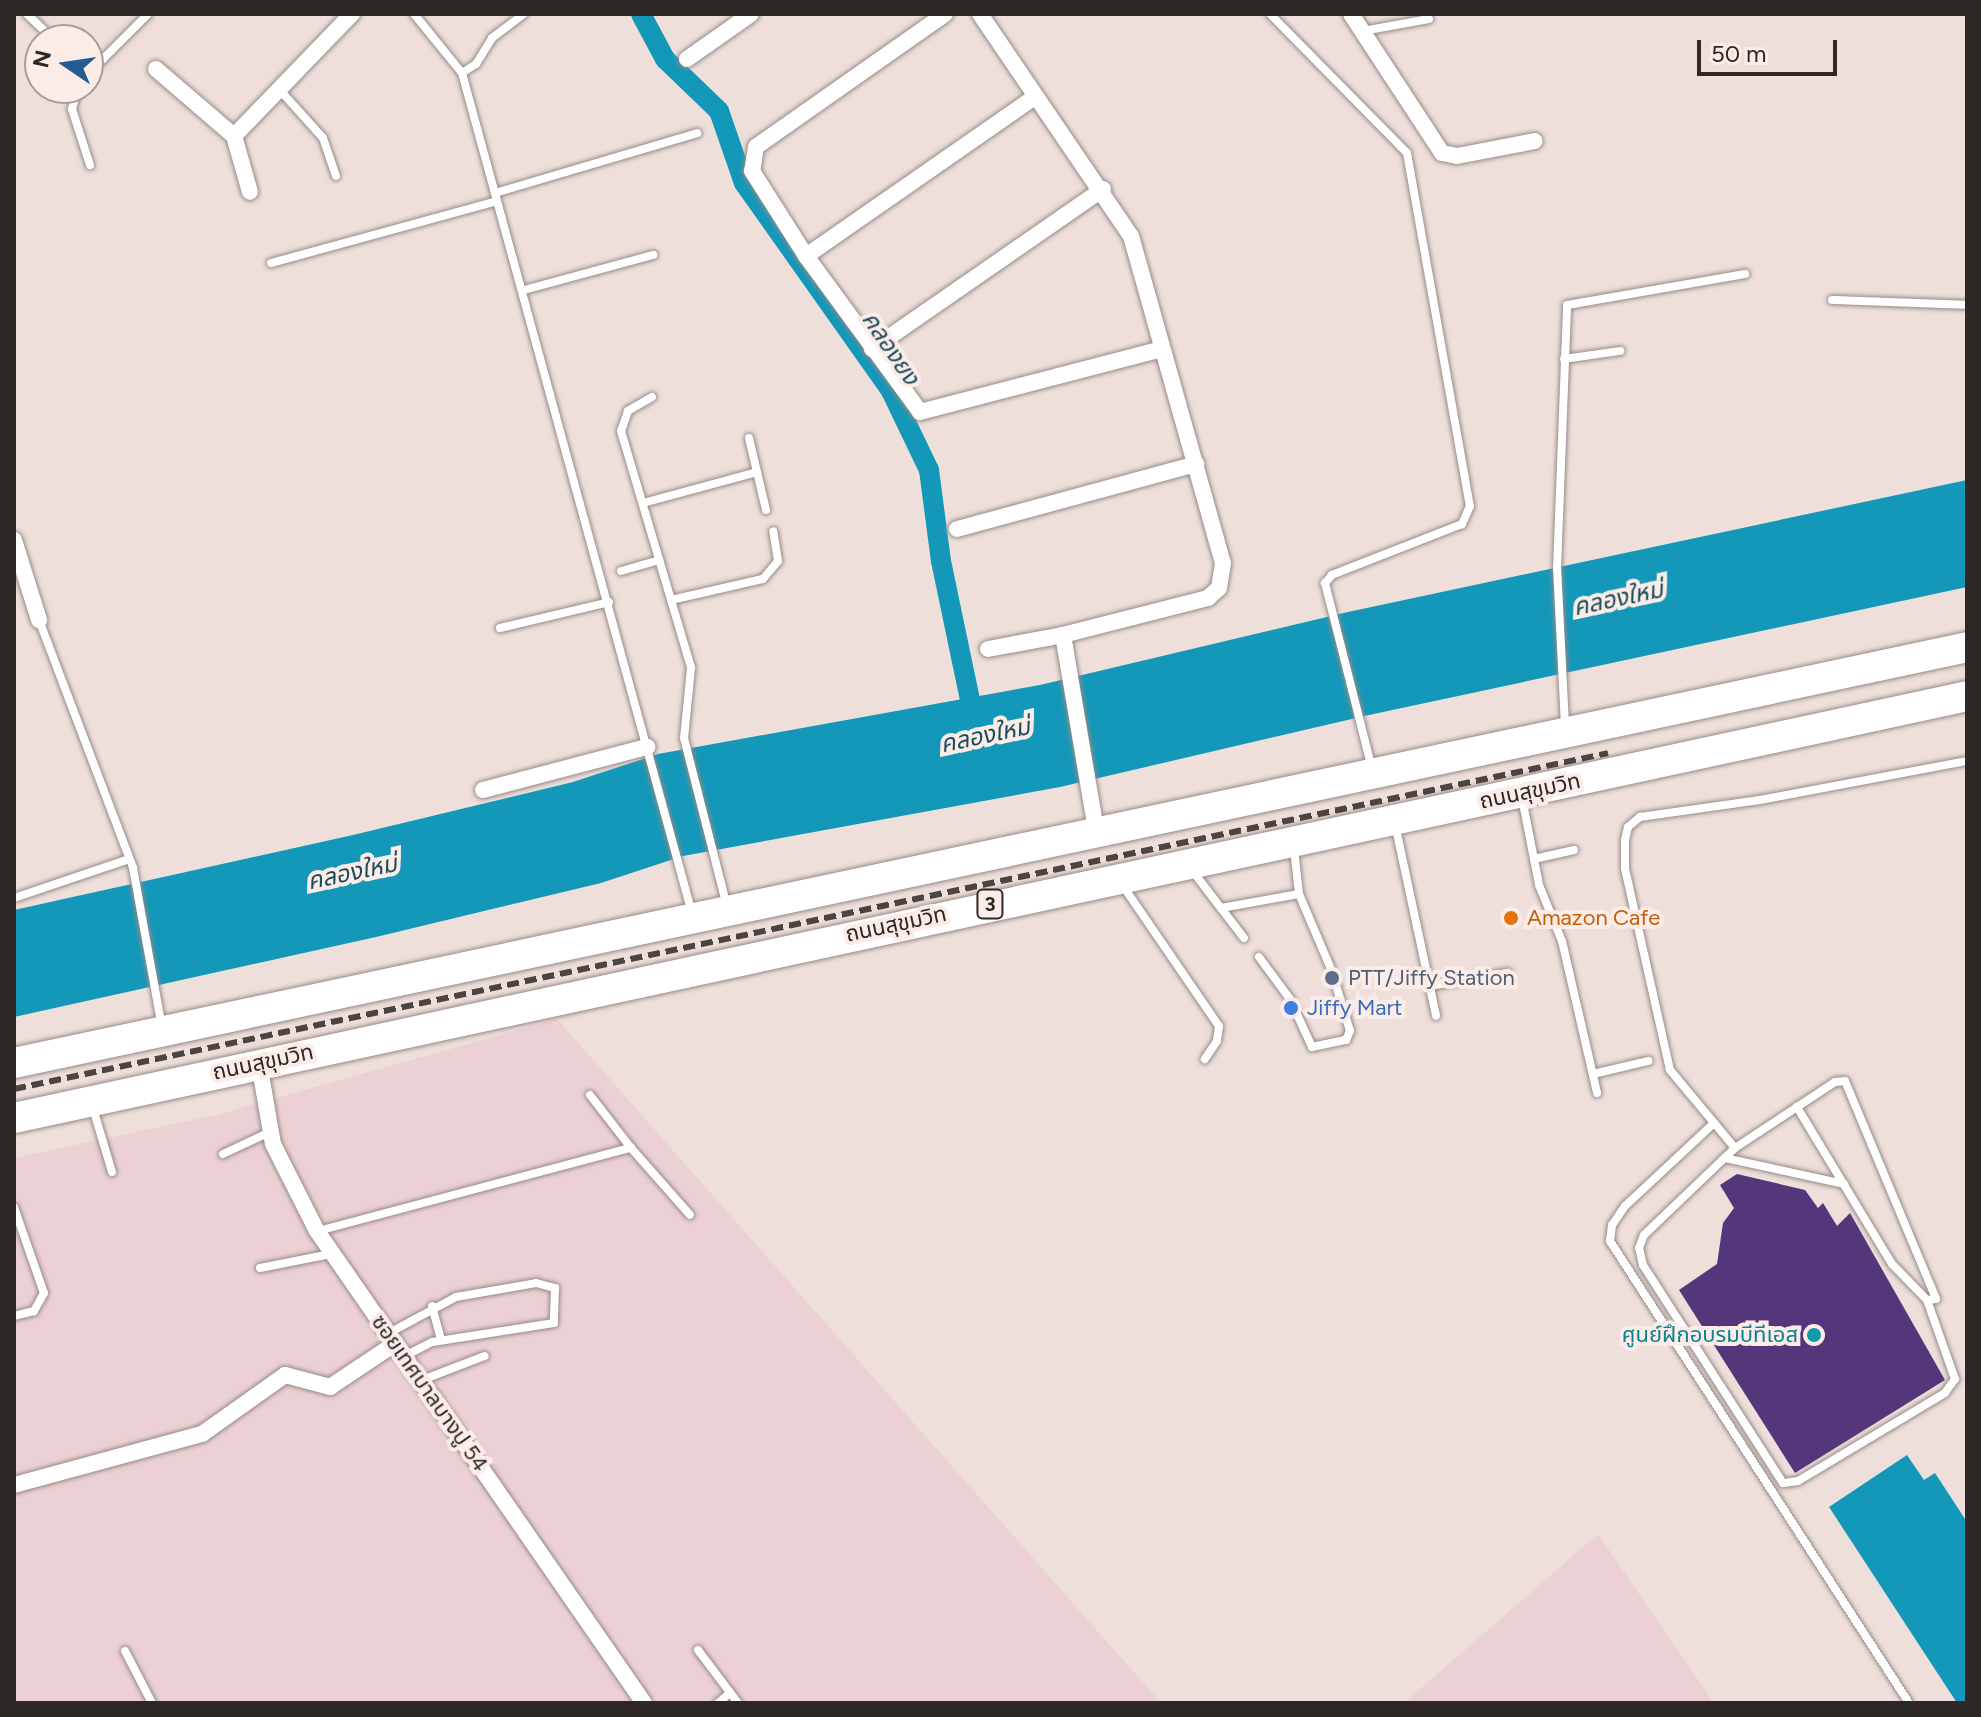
<!DOCTYPE html>
<meta charset="utf-8">
<style>
body{margin:0}
#map{position:relative;width:1981px;height:1717px;overflow:hidden;background:#eedfda;font-family:Figtree,"Noto Sans Thai",sans-serif}
div>[style]{position:absolute}
[style*='--x']{left:calc(var(--x)*1px);top:calc(var(--y)*1px);width:calc(var(--w)*1px);rotate:calc(var(--a)*1deg)}
.industrial>*{inset:0;background:#ecd1d4}
.water>*{inset:0;background:#1498b9}
.canal>*{height:20px;margin:-10px;padding:0 10px;transform-origin:10px;border-radius:10px;background:#1498b9}
.building>*{inset:0;background:#54377b}
.roads{filter:drop-shadow(0 0 2px #978a85) drop-shadow(0 0 2px #978a85)}
.lane>*{height:8px;margin:-4px;padding:0 4px;transform-origin:4px;border-radius:4px;background:#fff}
.street>*{height:16px;margin:-8px;padding:0 8px;transform-origin:8px;border-radius:8px;background:#fff}
.highway>*{height:30px;margin:-15px;padding:0 15px;transform-origin:15px;border-radius:15px;background:#fff}
.rail>*{height:6px;margin-top:-3px;transform-origin:0;background:repeating-linear-gradient(90deg,#4b4442 0 12px,transparent 0 18px)}
.dots>*{width:22px;height:22px;translate:-50% -50%;box-sizing:border-box;border:4px solid #fbece7;border-radius:50%}
span{translate:-50% -50%;white-space:nowrap;text-align:center;line-height:1.15;-webkit-text-stroke:8px #fbece7;paint-order:stroke}
.shield-label span{padding:2px 6px;background:#fbece7;border:2px solid;border-radius:6px;-webkit-text-stroke-width:0}
.shield-label{font-size:20px;color:#2d2826;font-weight:700}
.street-label{font-size:22px;color:#2d2826}
.food-label{font-size:22px;color:#c56008}
.left{translate:0 -50%;text-align:left}
.service-label{font-size:22px;color:#4e5e75}
.shop-label{font-size:22px;color:#366cbe}
.culture-label{font-size:22px;color:#0d838f}
.right{translate:-100% -50%;text-align:right}
.water-label{font-size:24px;color:#1c4c5b;font-style:italic}
.frame{position:absolute;inset:0;border:16px solid #2d2826;pointer-events:none}
.north{position:absolute;left:24px;top:24px;width:80px;height:80px;box-sizing:border-box;background:#fbece7;border:2px solid #a99e9a;border-radius:50%;rotate:283deg;font-size:22px;font-weight:700;line-height:32px;text-align:center;color:#2d2826}
.north::after{content:'';display:block;margin:auto;width:28px;height:36px;background:#245b93;clip-path:polygon(50% 0,100% 100%,50% 72%,0 100%)}
.scale{position:absolute;left:1697px;top:40px;width:140px;height:36px;box-sizing:border-box;border:4px solid #2d2826;border-top:0;padding-left:10px;font-size:24px;line-height:28px;white-space:nowrap;color:#2d2826;-webkit-text-stroke:6px #fbece7;paint-order:stroke}
</style>
<div id="map">
<div class="industrial">
<div style="clip-path:polygon(557px 1019px,1161px 1703px,14px 1703px,14px 1158px,216px 1115px)"></div>
<div style="clip-path:polygon(1598px 1534px,1714px 1703px,1404px 1703px)"></div>
</div>
<div class="water">
<div style="clip-path:polygon(1967px 480px,1967px 587px,1369px 715px,1060px 787px,683px 856px,601px 883px,376px 937px,14px 1017px,14px 910px,353px 835px,573px 782px,658px 754px,1040px 685px,1348px 612px)"></div>
<div style="clip-path:polygon(1907px 1455px,1924px 1480px,1935px 1473px,1967px 1522px,1967px 1703px,1957px 1703px,1829px 1507px)"></div>
</div>
<div class="canal">
<div style="--x:641;--y:14;--w:51;--a:61.9"></div>
<div style="--x:665;--y:59;--w:75;--a:43.9"></div>
<div style="--x:719;--y:111;--w:76;--a:70.9"></div>
<div style="--x:744;--y:183;--w:255;--a:54.7"></div>
<div style="--x:891;--y:391;--w:88;--a:64.3"></div>
<div style="--x:929;--y:470;--w:92;--a:82.5"></div>
<div style="--x:941;--y:561;--w:167;--a:78.2"></div>
</div>
<div class="building">
<div style="clip-path:polygon(1737px 1174px,1805px 1190px,1818px 1208px,1823px 1203px,1837px 1226px,1850px 1213px,1945px 1380px,1795px 1473px,1679px 1290px,1717px 1264px,1723px 1223px,1734px 1208px,1720px 1185px)"></div>
</div>
<div class="roads">
<div class="lane">
<div style="--x:27;--y:14;--w:37;--a:44"></div>
<div style="--x:414;--y:14;--w:76;--a:50.9"></div>
<div style="--x:462;--y:73;--w:871;--a:74.69"></div>
<div style="--x:1270;--y:14;--w:195;--a:45.4"></div>
<div style="--x:1407;--y:153;--w:359;--a:79.9"></div>
<div style="--x:1470;--y:506;--w:20;--a:114"></div>
<div style="--x:1462;--y:524;--w:140;--a:158.6"></div>
<div style="--x:1332;--y:575;--w:11;--a:131"></div>
<div style="--x:1325;--y:583;--w:192;--a:75.8"></div>
<div style="--x:1363;--y:31;--w:67;--a:-10.3"></div>
<div style="--x:462;--y:73;--w:17;--a:-33"></div>
<div style="--x:476;--y:64;--w:31;--a:-58"></div>
<div style="--x:492;--y:38;--w:40;--a:-37"></div>
<div style="--x:88;--y:74;--w:85;--a:-45"></div>
<div style="--x:78;--y:88;--w:22;--a:106"></div>
<div style="--x:72;--y:109;--w:59;--a:72.2"></div>
<div style="--x:278;--y:88;--w:67;--a:48"></div>
<div style="--x:323;--y:138;--w:40;--a:71.1"></div>
<div style="--x:495;--y:193;--w:211;--a:-16.5"></div>
<div style="--x:271;--y:263;--w:234;--a:-15.3"></div>
<div style="--x:524;--y:290;--w:134;--a:-15.2"></div>
<div style="--x:1832;--y:300;--w:135;--a:2.1"></div>
<div style="--x:1564;--y:359;--w:57;--a:-8.1"></div>
<div style="--x:652;--y:397;--w:28;--a:150"></div>
<div style="--x:628;--y:411;--w:21;--a:109"></div>
<div style="--x:621;--y:431;--w:247;--a:73.5"></div>
<div style="--x:691;--y:668;--w:70;--a:95.7"></div>
<div style="--x:684;--y:738;--w:170;--a:75.7"></div>
<div style="--x:749;--y:438;--w:74;--a:76.7"></div>
<div style="--x:643;--y:503;--w:118;--a:-15.2"></div>
<div style="--x:621;--y:571;--w:40;--a:-16"></div>
<div style="--x:671;--y:600;--w:94;--a:-12.9"></div>
<div style="--x:763;--y:579;--w:23;--a:-50"></div>
<div style="--x:778;--y:561;--w:30;--a:-99"></div>
<div style="--x:39;--y:620;--w:265;--a:69.2"></div>
<div style="--x:133;--y:868;--w:162;--a:79.7"></div>
<div style="--x:500;--y:628;--w:112;--a:-13.4"></div>
<div style="--x:1565;--y:725;--w:156;--a:-92.9"></div>
<div style="--x:1557;--y:569;--w:264;--a:-87.8"></div>
<div style="--x:1567;--y:305;--w:181;--a:-9.9"></div>
<div style="--x:1522;--y:798;--w:89;--a:78.9"></div>
<div style="--x:1539;--y:885;--w:61;--a:67.7"></div>
<div style="--x:1562;--y:941;--w:156;--a:77"></div>
<div style="--x:1395;--y:824;--w:196;--a:77.9"></div>
<div style="--x:1534;--y:859;--w:41;--a:-12.7"></div>
<div style="--x:1191;--y:869;--w:87;--a:52.5"></div>
<div style="--x:1123;--y:886;--w:170;--a:55.6"></div>
<div style="--x:1219;--y:1026;--w:15;--a:98"></div>
<div style="--x:1217;--y:1041;--w:22;--a:124"></div>
<div style="--x:17;--y:897;--w:118;--a:-18.7"></div>
<div style="--x:1221;--y:908;--w:79;--a:-10.2"></div>
<div style="--x:1259;--y:957;--w:52;--a:53.6"></div>
<div style="--x:1290;--y:999;--w:53;--a:65.4"></div>
<div style="--x:1312;--y:1047;--w:35;--a:-12"></div>
<div style="--x:1346;--y:1040;--w:10;--a:-66"></div>
<div style="--x:1350;--y:1031;--w:65;--a:-107"></div>
<div style="--x:1331;--y:969;--w:82;--a:-113.1"></div>
<div style="--x:1299;--y:894;--w:45;--a:-96.3"></div>
<div style="--x:1430;--y:986;--w:79;--a:-9.5"></div>
<div style="--x:1593;--y:1074;--w:57;--a:-13.3"></div>
<div style="--x:92;--y:1105;--w:70;--a:73.4"></div>
<div style="--x:1713;--y:1124;--w:120;--a:137"></div>
<div style="--x:1625;--y:1206;--w:23;--a:124"></div>
<div style="--x:1612;--y:1225;--w:16;--a:97"></div>
<div style="--x:1610;--y:1241;--w:550;--a:57.09"></div>
<div style="--x:631;--y:1148;--w:89;--a:48.6"></div>
<div style="--x:1735;--y:1148;--w:120;--a:-33.4"></div>
<div style="--x:1835;--y:1082;--w:10;--a:-6"></div>
<div style="--x:1845;--y:1081;--w:236;--a:67.3"></div>
<div style="--x:1936;--y:1299;--w:9;--a:174"></div>
<div style="--x:1927;--y:1300;--w:50;--a:-134.2"></div>
<div style="--x:1892;--y:1264;--w:184;--a:-121.2"></div>
<div style="--x:223;--y:1154;--w:52;--a:-25.1"></div>
<div style="--x:1725;--y:1158;--w:122;--a:12.3"></div>
<div style="--x:14;--y:1207;--w:91;--a:70.8"></div>
<div style="--x:44;--y:1293;--w:21;--a:119"></div>
<div style="--x:34;--y:1311;--w:21;--a:166"></div>
<div style="--x:318;--y:1231;--w:324;--a:-14.9"></div>
<div style="--x:631;--y:1148;--w:67;--a:-127.7"></div>
<div style="--x:260;--y:1268;--w:72;--a:-11.2"></div>
<div style="--x:1927;--y:1300;--w:84;--a:70.5"></div>
<div style="--x:1955;--y:1379;--w:17;--a:126"></div>
<div style="--x:1945;--y:1393;--w:171;--a:149.1"></div>
<div style="--x:1798;--y:1481;--w:15;--a:172"></div>
<div style="--x:1783;--y:1483;--w:259;--a:-122.7"></div>
<div style="--x:1643;--y:1265;--w:17;--a:-103"></div>
<div style="--x:1639;--y:1248;--w:14;--a:-69"></div>
<div style="--x:1644;--y:1235;--w:126;--a:-43.7"></div>
<div style="--x:1735;--y:1148;--w:102;--a:-129.8"></div>
<div style="--x:1670;--y:1070;--w:207;--a:-102.6"></div>
<div style="--x:1625;--y:868;--w:28;--a:-90"></div>
<div style="--x:1625;--y:840;--w:13;--a:-77"></div>
<div style="--x:1628;--y:827;--w:16;--a:-40"></div>
<div style="--x:1640;--y:817;--w:121;--a:-8.1"></div>
<div style="--x:1760;--y:800;--w:211;--a:-10.7"></div>
<div style="--x:432;--y:1306;--w:35;--a:75"></div>
<div style="--x:389;--y:1333;--w:76;--a:-28.2"></div>
<div style="--x:456;--y:1297;--w:81;--a:-9.9"></div>
<div style="--x:536;--y:1283;--w:20;--a:15"></div>
<div style="--x:555;--y:1288;--w:35;--a:92"></div>
<div style="--x:554;--y:1323;--w:123;--a:171.1"></div>
<div style="--x:432;--y:1342;--w:30;--a:153"></div>
<div style="--x:422;--y:1380;--w:67;--a:-20.9"></div>
<div style="--x:698;--y:1650;--w:66;--a:53"></div>
<div style="--x:125;--y:1651;--w:59;--a:62.6"></div>
<div style="--x:718;--y:1703;--w:16;--a:-40"></div>
</div>
<div class="street">
<div style="--x:945;--y:14;--w:231;--a:144.9"></div>
<div style="--x:756;--y:147;--w:24;--a:99"></div>
<div style="--x:752;--y:171;--w:101;--a:57.6"></div>
<div style="--x:806;--y:256;--w:193;--a:53.8"></div>
<div style="--x:920;--y:412;--w:250;--a:-14.6"></div>
<div style="--x:980;--y:14;--w:268;--a:55.8"></div>
<div style="--x:1131;--y:236;--w:340;--a:74.3"></div>
<div style="--x:1223;--y:563;--w:25;--a:99"></div>
<div style="--x:1219;--y:588;--w:15;--a:138"></div>
<div style="--x:1208;--y:598;--w:150;--a:165.7"></div>
<div style="--x:1063;--y:635;--w:198;--a:80.4"></div>
<div style="--x:1351;--y:14;--w:166;--a:56.8"></div>
<div style="--x:1442;--y:153;--w:15;--a:11"></div>
<div style="--x:1457;--y:156;--w:79;--a:-10.9"></div>
<div style="--x:687;--y:59;--w:78;--a:-35.1"></div>
<div style="--x:156;--y:69;--w:103;--a:40.7"></div>
<div style="--x:234;--y:136;--w:58;--a:74.1"></div>
<div style="--x:234;--y:136;--w:170;--a:-46"></div>
<div style="--x:806;--y:256;--w:279;--a:-34.8"></div>
<div style="--x:872;--y:349;--w:281;--a:-34.7"></div>
<div style="--x:957;--y:529;--w:248;--a:-15.2"></div>
<div style="--x:14;--y:540;--w:84;--a:72.6"></div>
<div style="--x:988;--y:649;--w:76;--a:-10.6"></div>
<div style="--x:483;--y:790;--w:170;--a:-14.7"></div>
<div style="--x:259;--y:1063;--w:82;--a:80.2"></div>
<div style="--x:273;--y:1144;--w:97;--a:63.2"></div>
<div style="--x:317;--y:1231;--w:574;--a:55.29"></div>
<div style="--x:14;--y:1485;--w:195;--a:-15.2"></div>
<div style="--x:202;--y:1434;--w:102;--a:-35.4"></div>
<div style="--x:285;--y:1375;--w:47;--a:14.9"></div>
<div style="--x:330;--y:1387;--w:79;--a:-33.7"></div>
</div>
<div class="highway">
<div style="--x:14;--y:1063;--w:1997;--a:-12.02"></div>
<div style="--x:14;--y:1118;--w:1998;--a:-12.19"></div>
</div>
</div>
<div class="rail">
<div style="--x:14;--y:1089;--w:1629;--a:-11.9"></div>
</div>
<div class="dots">
<div style="left:1511px;top:918px;background:#e8710a"></div>
<div style="left:1332px;top:978px;background:#5c6f8a"></div>
<div style="left:1291px;top:1008px;background:#3f7fe0"></div>
<div style="left:1814px;top:1335px;background:#0f9aa8"></div>
</div>
<div class="shield-label">
<span style="left:990px;top:904px">3</span>
</div>
<div class="street-label">
<span style="left:1530px;top:791px;rotate:-12deg">ถนนสุขุมวิท</span>
<span style="left:896px;top:924px;rotate:-12deg">ถนนสุขุมวิท</span>
<span style="left:263px;top:1062px;rotate:-12deg">ถนนสุขุมวิท</span>
<span style="left:430px;top:1393px;rotate:55deg">ซอยเทศบาลบางปู 54</span>
</div>
<div class="food-label">
<span class="left" style="left:1527px;top:918px">Amazon Cafe</span>
</div>
<div class="service-label">
<span class="left" style="left:1348px;top:978px">PTT/Jiffy Station</span>
</div>
<div class="shop-label">
<span class="left" style="left:1307px;top:1008px">Jiffy Mart</span>
</div>
<div class="culture-label">
<span class="right" style="left:1798px;top:1335px">ศูนย์ฝึกอบรมบีทีเอส</span>
</div>
<div class="water-label">
<span style="left:891px;top:348px;rotate:56deg">คลองยง</span>
<span style="left:1618px;top:598px;rotate:-12deg">คลองใหม่</span>
<span style="left:985px;top:735px;rotate:-12deg">คลองใหม่</span>
<span style="left:352px;top:872px;rotate:-12deg">คลองใหม่</span>
</div>
<div class="frame"></div>
<div class="north">N</div>
<div class="scale">50 m</div>
</div>
